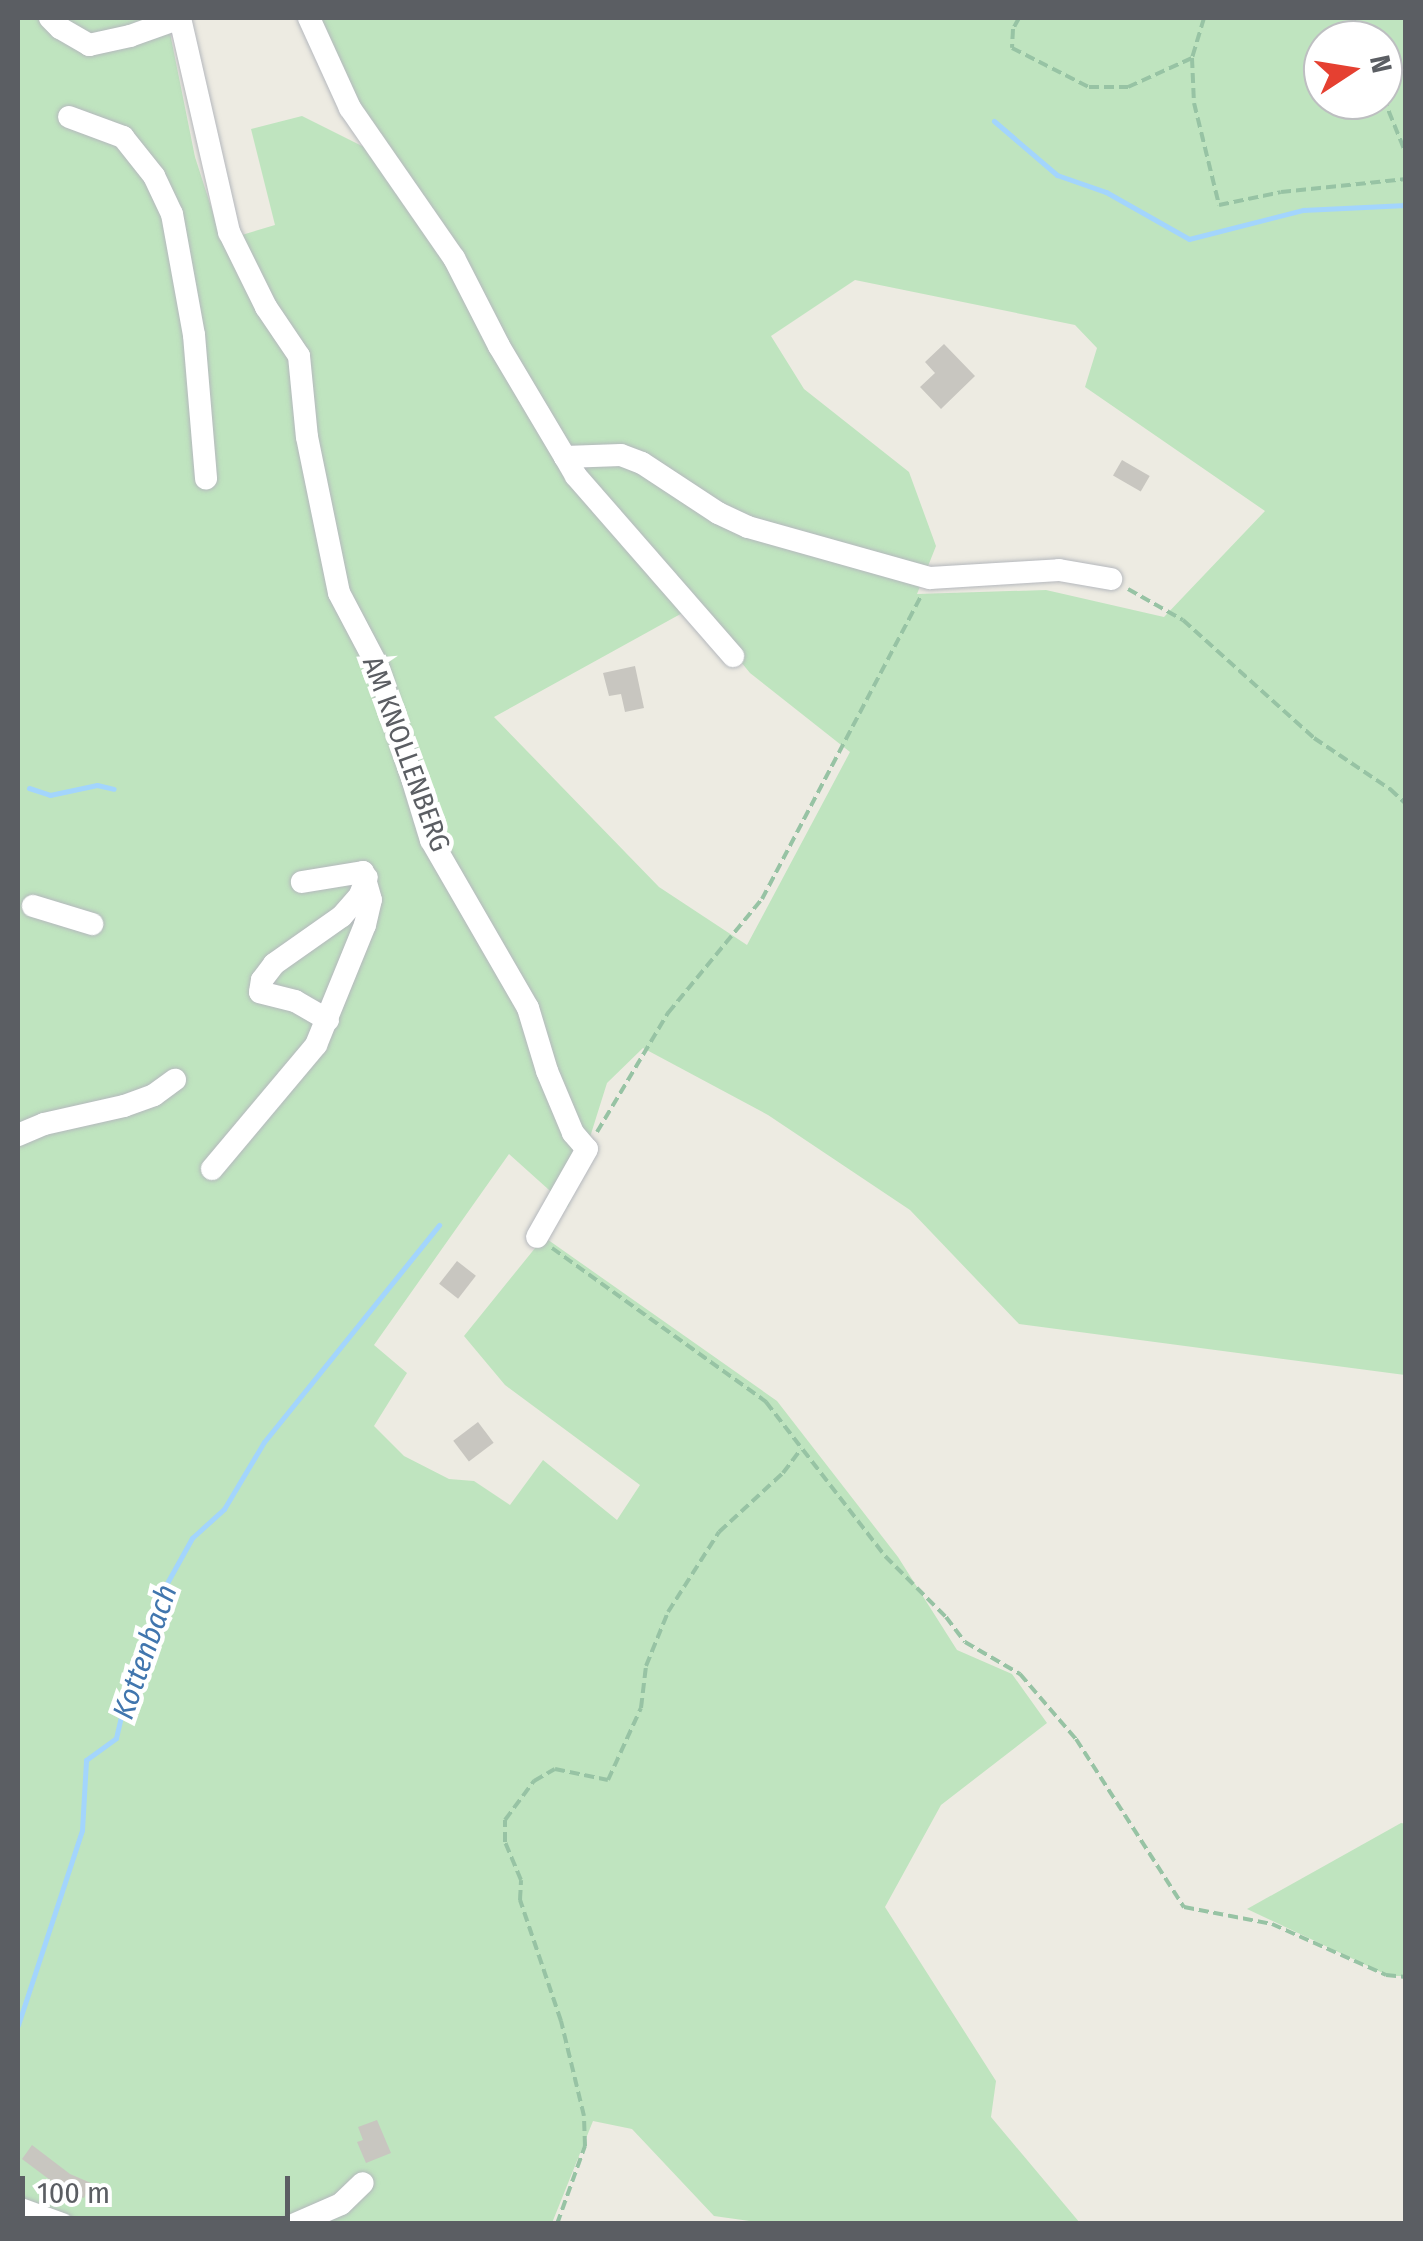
<!DOCTYPE html>
<style>
body{margin:0}
#map{position:relative;width:1423px;height:2241px;overflow:hidden;background:#edebe2;font-family:"Fira Sans Condensed",sans-serif}
div>[style]{position:absolute}
[style*='--x']{left:calc(var(--x)*1px);top:calc(var(--y)*1px);width:calc(var(--w)*1px);rotate:calc(var(--a)*1deg)}
.green>*{inset:0;background:#bfe4bf}
.stream>*{height:5px;margin:-2.5px;padding:0 2.5px;transform-origin:2.5px;border-radius:2.5px;background:#a3d5fd}
.building>*{inset:0;background:#c8c6c0;transform-origin:0 0}
.path>*{height:4px;margin-top:-2px;transform-origin:0;background:repeating-linear-gradient(90deg,#97c3a4 0 10px,transparent 0 15px)}
.roads{filter:drop-shadow(0 0 2px #b5b8bd) drop-shadow(0 0 2px #b5b8bd)}
.minor>*{height:22px;margin:-11px;padding:0 11px;transform-origin:11px;border-radius:11px;background:#fff}
span{translate:-50% -50%;white-space:nowrap;text-align:center;line-height:1.15;-webkit-text-stroke:9px #fff;paint-order:stroke}
.street-label{font-size:28px;color:#5b5e63}
.water-label{font-size:30px;color:#4176ae;font-style:italic}
.frame{position:absolute;inset:0;border:20px solid #5b5e63;pointer-events:none}
.north{position:absolute;left:1303px;top:20px;width:100px;height:100px;box-sizing:border-box;background:#fff;border:2px solid #bdbfc1;border-radius:50%;rotate:78deg;font-size:28px;font-weight:700;line-height:40px;text-align:center;color:#5b5e63}
.north::after{content:'';display:block;margin:auto;width:35px;height:45px;background:#e54031;clip-path:polygon(50% 0,100% 100%,50% 72%,0 100%)}
.scale{position:absolute;left:20px;top:2176px;width:270px;height:45px;box-sizing:border-box;border:5px solid #5b5e63;border-top:0;padding-left:12px;font-size:30px;line-height:35px;white-space:nowrap;color:#5b5e63;-webkit-text-stroke:8px #fff;paint-order:stroke}
</style>
<div id="map">
<div class="green">
<div style="clip-path:polygon(evenodd,18px 18px,167px 18px,195px 157px,222px 241px,275px 225px,251px 129px,302px 116px,366px 148px,305px 18px,1405px 18px,1405px 1375px,1019px 1324px,910px 1210px,768px 1115px,643px 1048px,607px 1083px,568px 1207px,509px 1154px,374px 1345px,407px 1373px,374px 1426px,404px 1456px,449px 1479px,474px 1481px,510px 1505px,543px 1460px,617px 1520px,640px 1485px,505px 1385px,464px 1336px,544px 1237px,777px 1401px,898px 1557px,957px 1650px,1012px 1674px,1047px 1723px,941px 1805px,885px 1907px,996px 2081px,991px 2117px,1080px 2223px,771px 2224px,714px 2216px,632px 2129px,593px 2121px,552px 2223px,18px 2223px,18px 18px,1323px 40px,1383px 40px,1383px 100px,1323px 100px,1323px 40px,18px 18px,855px 280px,1075px 325px,1097px 348px,1085px 387px,1265px 511px,1164px 617px,1046px 590px,917px 594px,936px 546px,909px 472px,804px 389px,771px 336px,855px 280px,18px 18px,695px 606px,750px 673px,850px 752px,747px 945px,659px 887px,494px 717px,695px 606px)"></div>
<div style="clip-path:polygon(1401px 1823px,1406px 1824px,1405px 1976px,1389px 1976px,1247px 1909px)"></div>
</div>
<div class="stream">
<div style="--x:994;--y:121;--w:83;--a:40.6"></div>
<div style="--x:1057;--y:175;--w:52;--a:19.1"></div>
<div style="--x:1106;--y:192;--w:95;--a:29.5"></div>
<div style="--x:1189;--y:239;--w:118;--a:-14.3"></div>
<div style="--x:1303;--y:210;--w:103;--a:-2.8"></div>
<div style="--x:29;--y:788;--w:22;--a:18"></div>
<div style="--x:50;--y:795;--w:48;--a:-12"></div>
<div style="--x:97;--y:785;--w:17;--a:13"></div>
<div style="--x:18;--y:2025;--w:205;--a:-71.8"></div>
<div style="--x:82;--y:1830;--w:70;--a:-86.7"></div>
<div style="--x:86;--y:1760;--w:37;--a:-36"></div>
<div style="--x:116;--y:1738;--w:71;--a:-76.9"></div>
<div style="--x:132;--y:1669;--w:39;--a:-60"></div>
<div style="--x:152;--y:1635;--w:44;--a:-76.9"></div>
<div style="--x:162;--y:1592;--w:62;--a:-60.9"></div>
<div style="--x:192;--y:1538;--w:43;--a:-42.2"></div>
<div style="--x:224;--y:1509;--w:78;--a:-59.2"></div>
<div style="--x:264;--y:1442;--w:279;--a:-51.1"></div>
</div>
<div class="building">
<div style="clip-path:polygon(944px 344px,975px 376px,941px 409px,920px 387px,935px 373px,925px 362px)"></div>
<div style="left:1122px;top:460px;width:32px;height:18px;rotate:30deg"></div>
<div style="clip-path:polygon(635px 666px,644px 708px,625px 712px,621px 694px,609px 696px,603px 673px)"></div>
<div style="left:457px;top:1261px;width:24px;height:29px;rotate:38deg"></div>
<div style="left:478px;top:1422px;width:26px;height:31px;rotate:53deg"></div>
<div style="clip-path:polygon(377px 2120px,391px 2153px,366px 2163px,357px 2142px,363px 2140px,358px 2127px)"></div>
<div style="clip-path:polygon(32px 2145px,70px 2174px,91px 2183px,84px 2198px,54px 2188px,54px 2183px,22px 2159px)"></div>
</div>
<div class="path">
<div style="--x:331;--y:18;--w:235;--a:0"></div>
<div style="--x:1019;--y:18;--w:13;--a:119"></div>
<div style="--x:1013;--y:29;--w:19;--a:93"></div>
<div style="--x:1012;--y:48;--w:86;--a:26.9"></div>
<div style="--x:1089;--y:87;--w:39;--a:0"></div>
<div style="--x:1128;--y:87;--w:70;--a:-24.4"></div>
<div style="--x:1204;--y:18;--w:42;--a:106.7"></div>
<div style="--x:1192;--y:58;--w:45;--a:87.5"></div>
<div style="--x:1194;--y:103;--w:105;--a:76.2"></div>
<div style="--x:1219;--y:205;--w:63;--a:-11.8"></div>
<div style="--x:1281;--y:192;--w:126;--a:-5.9"></div>
<div style="--x:1353;--y:18;--w:23;--a:70"></div>
<div style="--x:1383;--y:97;--w:61;--a:68"></div>
<div style="--x:1128;--y:589;--w:63;--a:29.4"></div>
<div style="--x:1183;--y:620;--w:176;--a:42"></div>
<div style="--x:1314;--y:738;--w:92;--a:33.9"></div>
<div style="--x:1390;--y:789;--w:22;--a:43"></div>
<div style="--x:597;--y:1132;--w:139;--a:-59.2"></div>
<div style="--x:668;--y:1013;--w:148;--a:-50.5"></div>
<div style="--x:762;--y:899;--w:344;--a:-62.3"></div>
<div style="--x:552;--y:1248;--w:264;--a:35.7"></div>
<div style="--x:766;--y:1402;--w:195;--a:52.3"></div>
<div style="--x:885;--y:1556;--w:86;--a:45"></div>
<div style="--x:946;--y:1617;--w:31;--a:53"></div>
<div style="--x:965;--y:1642;--w:64;--a:30.2"></div>
<div style="--x:1020;--y:1674;--w:86;--a:49.3"></div>
<div style="--x:1076;--y:1739;--w:200;--a:57.3"></div>
<div style="--x:1184;--y:1907;--w:90;--a:10.9"></div>
<div style="--x:1272;--y:1924;--w:125;--a:24.1"></div>
<div style="--x:1386;--y:1975;--w:20;--a:6"></div>
<div style="--x:557;--y:2224;--w:83;--a:-70.3"></div>
<div style="--x:585;--y:2146;--w:30;--a:-92"></div>
<div style="--x:584;--y:2116;--w:98;--a:-103.6"></div>
<div style="--x:561;--y:2021;--w:128;--a:-108.7"></div>
<div style="--x:520;--y:1900;--w:20;--a:-87"></div>
<div style="--x:521;--y:1880;--w:41;--a:-112.8"></div>
<div style="--x:505;--y:1842;--w:22;--a:-90"></div>
<div style="--x:505;--y:1820;--w:49;--a:-53.4"></div>
<div style="--x:534;--y:1781;--w:24;--a:-30"></div>
<div style="--x:555;--y:1769;--w:54;--a:11.7"></div>
<div style="--x:608;--y:1780;--w:79;--a:-65.4"></div>
<div style="--x:641;--y:1708;--w:42;--a:-83.2"></div>
<div style="--x:646;--y:1666;--w:58;--a:-67.8"></div>
<div style="--x:668;--y:1612;--w:95;--a:-57.5"></div>
<div style="--x:719;--y:1532;--w:87;--a:-42.7"></div>
<div style="--x:783;--y:1473;--w:30;--a:-53"></div>
</div>
<div class="roads">
<div class="minor">
<div style="--x:50;--y:18;--w:14;--a:45"></div>
<div style="--x:60;--y:28;--w:34;--a:30"></div>
<div style="--x:89;--y:45;--w:42;--a:-12.4"></div>
<div style="--x:130;--y:36;--w:53;--a:-19.8"></div>
<div style="--x:180;--y:18;--w:220;--a:77.1"></div>
<div style="--x:229;--y:232;--w:84;--a:63.7"></div>
<div style="--x:266;--y:307;--w:59;--a:56"></div>
<div style="--x:299;--y:356;--w:81;--a:84.4"></div>
<div style="--x:307;--y:437;--w:159;--a:78.4"></div>
<div style="--x:339;--y:593;--w:84;--a:62.2"></div>
<div style="--x:378;--y:667;--w:181;--a:73"></div>
<div style="--x:431;--y:840;--w:194;--a:60"></div>
<div style="--x:528;--y:1008;--w:66;--a:73.2"></div>
<div style="--x:547;--y:1071;--w:67;--a:67.2"></div>
<div style="--x:573;--y:1133;--w:21;--a:49"></div>
<div style="--x:587;--y:1149;--w:101;--a:119.6"></div>
<div style="--x:309;--y:18;--w:99;--a:65.5"></div>
<div style="--x:350;--y:108;--w:183;--a:55.3"></div>
<div style="--x:454;--y:258;--w:99;--a:62.9"></div>
<div style="--x:499;--y:346;--w:129;--a:59.3"></div>
<div style="--x:565;--y:457;--w:56;--a:-2"></div>
<div style="--x:621;--y:455;--w:22;--a:21"></div>
<div style="--x:642;--y:463;--w:91;--a:33.3"></div>
<div style="--x:718;--y:513;--w:33;--a:25"></div>
<div style="--x:748;--y:527;--w:189;--a:15.7"></div>
<div style="--x:930;--y:578;--w:129;--a:-3.5"></div>
<div style="--x:1059;--y:570;--w:53;--a:9.8"></div>
<div style="--x:69;--y:117;--w:58;--a:20.3"></div>
<div style="--x:123;--y:137;--w:50;--a:51.5"></div>
<div style="--x:154;--y:176;--w:42;--a:64.7"></div>
<div style="--x:172;--y:214;--w:123;--a:79.7"></div>
<div style="--x:194;--y:335;--w:144;--a:85.2"></div>
<div style="--x:565;--y:457;--w:22;--a:60"></div>
<div style="--x:576;--y:476;--w:239;--a:48.9"></div>
<div style="--x:33;--y:906;--w:62;--a:17"></div>
<div style="--x:328;--y:1020;--w:38;--a:-150"></div>
<div style="--x:295;--y:1001;--w:36;--a:-166"></div>
<div style="--x:260;--y:992;--w:12;--a:-81"></div>
<div style="--x:262;--y:980;--w:20;--a:-53"></div>
<div style="--x:274;--y:964;--w:83;--a:-35.2"></div>
<div style="--x:342;--y:916;--w:28;--a:-49"></div>
<div style="--x:360;--y:895;--w:19;--a:-69"></div>
<div style="--x:18;--y:1135;--w:28;--a:-23"></div>
<div style="--x:44;--y:1124;--w:82;--a:-12.7"></div>
<div style="--x:124;--y:1106;--w:32;--a:-20"></div>
<div style="--x:154;--y:1095;--w:26;--a:-36"></div>
<div style="--x:212;--y:1169;--w:162;--a:-50"></div>
<div style="--x:316;--y:1045;--w:130;--a:-67.8"></div>
<div style="--x:365;--y:925;--w:26;--a:-77"></div>
<div style="--x:371;--y:900;--w:29;--a:-106"></div>
<div style="--x:363;--y:872;--w:62;--a:170.7"></div>
<div style="--x:18;--y:2208;--w:47;--a:20"></div>
<div style="--x:295;--y:2224;--w:50;--a:-23.5"></div>
<div style="--x:341;--y:2204;--w:30;--a:-44"></div>
</div>
</div>
<div class="street-label">
<span style="left:406px;top:754px;rotate:70deg">AM KNOLLENBERG</span>
</div>
<div class="water-label">
<span style="left:145px;top:1652px;rotate:-71deg">Kottenbach</span>
</div>
<div class="frame"></div>
<div class="north">N</div>
<div class="scale">100 m</div>
</div>
